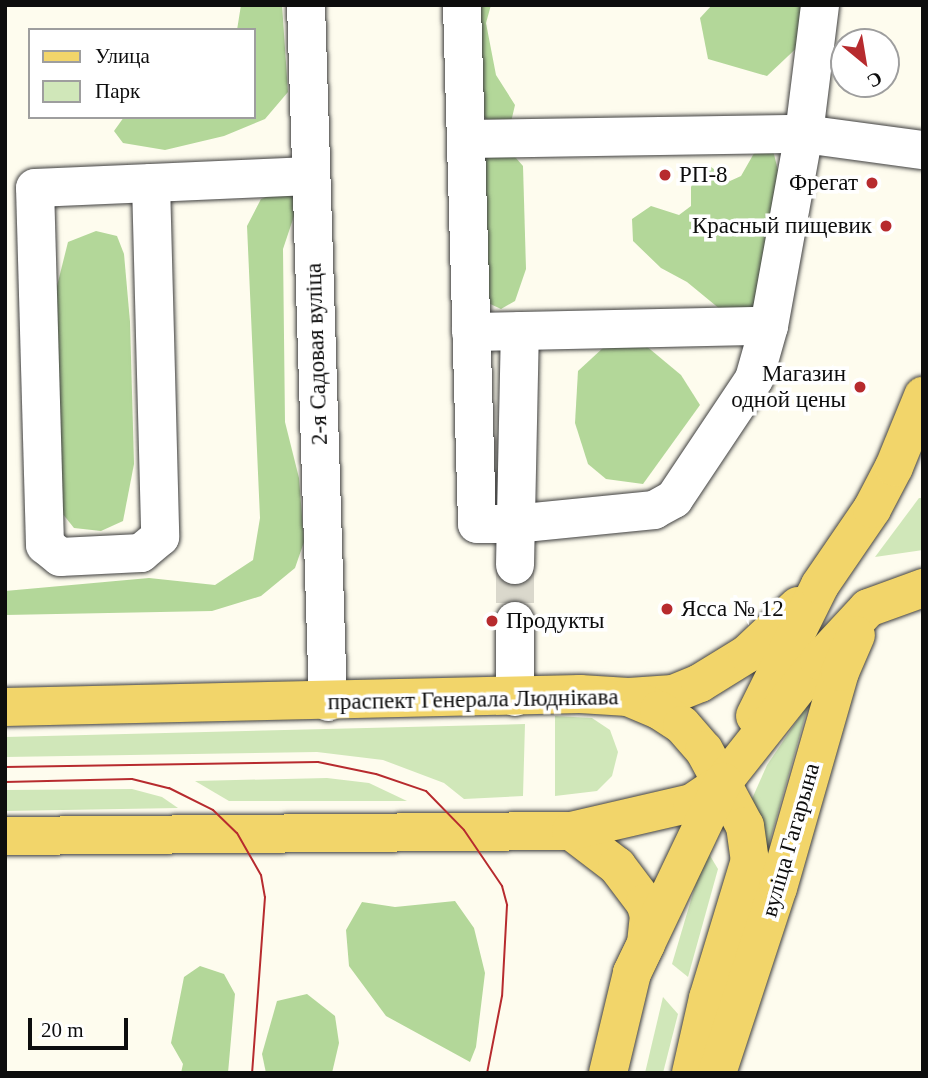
<!DOCTYPE html>
<meta charset="utf-8">
<style>
body{margin:0}
#map{position:relative;width:928px;height:1078px;overflow:hidden;background:#fefcee;font-family:Georgia,serif}
div>[style]{position:absolute}
[style*='--x']{left:calc(var(--x)*1px);top:calc(var(--y)*1px);width:calc(var(--w)*1px);rotate:calc(var(--a)*1deg)}
.green>*{inset:0;background:#d0e7b9}
.forest>*{inset:0;background:#b3d799}
.minor-tunnel>*{height:38px;margin-top:-19px;transform-origin:0;background:repeating-linear-gradient(90deg,#dad8cc 0 38px,transparent 0 57px)}
.roads{filter:drop-shadow(0 0 2px #404040) drop-shadow(0 0 2px #404040)}
.minor>*{height:38px;margin:-19px;padding:0 19px;transform-origin:19px;border-radius:19px;background:#fff}
.major>*{height:38px;margin:-19px;padding:0 19px;transform-origin:19px;border-radius:19px;background:#f2d56a}
.tram>*{height:2px;margin:-1px;padding:0 1px;transform-origin:1px;border-radius:1px;background:#b72b2e}
.dots>*{width:19px;height:19px;translate:-50% -50%;box-sizing:border-box;border:4px solid #fff;border-radius:50%}
span{translate:-50% -50%;white-space:nowrap;text-align:center;line-height:1.15;-webkit-text-stroke:7px #fff;paint-order:stroke}
.poi-label{font-size:23px;color:#0d0d0d}
.left{translate:0 -50%;text-align:left}
.right{translate:-100% -50%;text-align:right}
.street-label{font-size:23px;color:#0d0d0d}
.frame{position:absolute;inset:0;border:7px solid #0d0d0d;pointer-events:none}
.legend{position:absolute;left:28px;top:28px;width:228px;height:91px;box-sizing:border-box;background:#fff;border:2px solid #9e9e9e;margin:0;padding:9px 12px;list-style:none;font-size:21px;color:#0d0d0d}
.legend li{display:flex;align-items:center;gap:14px;height:35px}
.legend b{width:35px;border:2px solid #9e9e9e}
.north{position:absolute;left:830px;top:28px;width:70px;height:70px;box-sizing:border-box;background:#fff;border:2px solid #9e9e9e;border-radius:50%;rotate:150deg;font-size:19px;font-weight:700;line-height:28px;text-align:center;color:#0d0d0d}
.north::after{content:'';display:block;margin:auto;width:24px;height:32px;background:#b72b2e;clip-path:polygon(50% 0,100% 100%,50% 72%,0 100%)}
.scale{position:absolute;left:28px;top:1018px;width:100px;height:32px;box-sizing:border-box;border:4px solid #0d0d0d;border-top:0;padding-left:9px;font-size:21px;line-height:24px;white-space:nowrap;color:#0d0d0d;-webkit-text-stroke:5px #fff;paint-order:stroke}
</style>
<div id="map">
<div class="green">
<div style="clip-path:polygon(919px 498px,923px 498px,923px 550px,875px 557px)"></div>
<div style="clip-path:polygon(809px 703px,767px 851px,751px 801px,767px 765px)"></div>
<div style="clip-path:polygon(555px 716px,592px 718px,610px 730px,618px 752px,612px 776px,597px 791px,555px 796px)"></div>
<div style="clip-path:polygon(525px 724px,523px 796px,464px 799px,444px 783px,383px 760px,317px 752px,5px 757px,5px 737px)"></div>
<div style="clip-path:polygon(327px 778px,369px 783px,407px 801px,229px 801px,195px 781px)"></div>
<div style="clip-path:polygon(132px 789px,162px 797px,178px 808px,5px 811px,5px 790px)"></div>
<div style="clip-path:polygon(706px 849px,718px 869px,688px 977px,672px 964px)"></div>
<div style="clip-path:polygon(663px 997px,678px 1014px,663px 1073px,645px 1073px)"></div>
</div>
<div class="forest">
<div style="clip-path:polygon(241px 5px,282px 5px,288px 92px,265px 119px,224px 136px,165px 150px,123px 143px,114px 131px,124px 117px,254px 117px,254px 30px,237px 30px)"></div>
<div style="clip-path:polygon(468px 5px,491px 5px,486px 23px,496px 75px,515px 105px,511px 122px,494px 126px,481px 114px)"></div>
<div style="clip-path:polygon(712px 5px,808px 5px,805px 40px,767px 76px,708px 59px,700px 18px)"></div>
<div style="clip-path:polygon(757px 148px,773px 150px,780px 179px,762px 304px,732px 319px,687px 282px,661px 268px,633px 241px,632px 219px,651px 206px,679px 215px,691px 206px,691px 187px,698px 170px,707px 164px,730px 181px,741px 176px)"></div>
<div style="clip-path:polygon(508px 149px,523px 166px,526px 269px,515px 301px,501px 309px,486px 302px,479px 164px,491px 150px)"></div>
<div style="clip-path:polygon(290px 188px,300px 198px,283px 249px,285px 422px,299px 478px,304px 542px,295px 568px,261px 596px,212px 611px,5px 615px,5px 591px,149px 578px,215px 585px,253px 560px,260px 518px,247px 226px,261px 199px)"></div>
<div style="clip-path:polygon(96px 231px,117px 236px,124px 254px,130px 322px,134px 464px,123px 521px,101px 531px,74px 528px,58px 508px,56px 290px,68px 242px)"></div>
<div style="clip-path:polygon(645px 345px,681px 375px,700px 405px,643px 484px,606px 479px,588px 464px,575px 423px,578px 371px,604px 347px)"></div>
<div style="clip-path:polygon(455px 901px,474px 928px,485px 973px,476px 1047px,470px 1062px,386px 1016px,349px 966px,346px 930px,362px 902px,395px 907px)"></div>
<div style="clip-path:polygon(200px 966px,224px 974px,235px 994px,228px 1073px,181px 1073px,183px 1064px,171px 1043px,184px 977px)"></div>
<div style="clip-path:polygon(307px 994px,335px 1016px,339px 1043px,332px 1073px,266px 1073px,262px 1054px,277px 1001px)"></div>
</div>
<div class="minor-tunnel">
<div style="--x:515;--y:565;--w:56;--a:90"></div>
</div>
<div class="roads">
<div class="minor">
<div style="--x:306;--y:5;--w:697;--a:88.19"></div>
<div style="--x:462;--y:5;--w:519;--a:88.34"></div>
<div style="--x:477;--y:524;--w:37;--a:0"></div>
<div style="--x:514;--y:524;--w:141;--a:-5.7"></div>
<div style="--x:654;--y:510;--w:23;--a:-29"></div>
<div style="--x:674;--y:499;--w:144;--a:-56.3"></div>
<div style="--x:754;--y:379;--w:55;--a:-74.2"></div>
<div style="--x:769;--y:326;--w:195;--a:-79.7"></div>
<div style="--x:804;--y:134;--w:130;--a:-82.9"></div>
<div style="--x:468;--y:139;--w:336;--a:-0.9"></div>
<div style="--x:804;--y:134;--w:120;--a:7.7"></div>
<div style="--x:151;--y:183;--w:354;--a:88.5"></div>
<div style="--x:160;--y:537;--w:25;--a:140"></div>
<div style="--x:141;--y:553;--w:81;--a:177.2"></div>
<div style="--x:60;--y:557;--w:19;--a:-141"></div>
<div style="--x:45;--y:545;--w:357;--a:-91.6"></div>
<div style="--x:35;--y:188;--w:116;--a:-2.5"></div>
<div style="--x:151;--y:183;--w:159;--a:-2.5"></div>
<div style="--x:471;--y:332;--w:298;--a:-1.2"></div>
<div style="--x:515;--y:565;--w:234;--a:-88.8"></div>
<div style="--x:515;--y:621;--w:76;--a:90"></div>
</div>
<div class="major">
<div style="--x:629;--y:697;--w:44;--a:-3.9"></div>
<div style="--x:673;--y:694;--w:29;--a:-22"></div>
<div style="--x:700;--y:683;--w:55;--a:-31.7"></div>
<div style="--x:747;--y:654;--w:70;--a:-43.3"></div>
<div style="--x:5;--y:707;--w:575;--a:-1.3"></div>
<div style="--x:580;--y:694;--w:48;--a:3.6"></div>
<div style="--x:628;--y:697;--w:34;--a:23"></div>
<div style="--x:659;--y:710;--w:27;--a:33"></div>
<div style="--x:682;--y:725;--w:33;--a:49"></div>
<div style="--x:704;--y:750;--w:86;--a:61.7"></div>
<div style="--x:745;--y:826;--w:34;--a:82"></div>
<div style="--x:750;--y:860;--w:144;--a:106.9"></div>
<div style="--x:708;--y:998;--w:77;--a:102.8"></div>
<div style="--x:755;--y:716;--w:146;--a:-63.6"></div>
<div style="--x:820;--y:585;--w:92;--a:-55.6"></div>
<div style="--x:872;--y:509;--w:47;--a:-62.4"></div>
<div style="--x:894;--y:467;--w:77;--a:-67.8"></div>
<div style="--x:571;--y:831;--w:58;--a:37.3"></div>
<div style="--x:617;--y:866;--w:46;--a:52.9"></div>
<div style="--x:645;--y:903;--w:13;--a:72"></div>
<div style="--x:649;--y:915;--w:29;--a:96"></div>
<div style="--x:646;--y:944;--w:32;--a:116"></div>
<div style="--x:632;--y:973;--w:103;--a:103.5"></div>
<div style="--x:5;--y:836;--w:566;--a:-0.51"></div>
<div style="--x:571;--y:831;--w:124;--a:-13"></div>
<div style="--x:692;--y:803;--w:37;--a:-34"></div>
<div style="--x:723;--y:782;--w:154;--a:-51.6"></div>
<div style="--x:819;--y:661;--w:72;--a:-47.2"></div>
<div style="--x:868;--y:608;--w:59;--a:-20"></div>
<div style="--x:632;--y:973;--w:212;--a:-64.5"></div>
<div style="--x:717;--y:1073;--w:195;--a:-71.8"></div>
<div style="--x:778;--y:888;--w:225;--a:-74"></div>
<div style="--x:840;--y:672;--w:40;--a:-66.6"></div>
</div>
</div>
<div class="tram">
<div style="--x:5;--y:767;--w:313;--a:-0.9"></div>
<div style="--x:318;--y:762;--w:59;--a:11.7"></div>
<div style="--x:376;--y:774;--w:53;--a:18.8"></div>
<div style="--x:426;--y:791;--w:54;--a:45.7"></div>
<div style="--x:464;--y:830;--w:68;--a:55.8"></div>
<div style="--x:502;--y:886;--w:20;--a:75"></div>
<div style="--x:507;--y:905;--w:91;--a:93.1"></div>
<div style="--x:502;--y:996;--w:78;--a:101"></div>
<div style="--x:5;--y:782;--w:127;--a:-1.4"></div>
<div style="--x:132;--y:779;--w:38;--a:14"></div>
<div style="--x:169;--y:788;--w:49;--a:26.6"></div>
<div style="--x:213;--y:810;--w:33;--a:44"></div>
<div style="--x:237;--y:833;--w:48;--a:60.3"></div>
<div style="--x:261;--y:875;--w:22;--a:80"></div>
<div style="--x:265;--y:897;--w:176;--a:94.2"></div>
</div>
<div class="dots">
<div style="left:665px;top:175px;background:#b72b2e"></div>
<div style="left:872px;top:183px;background:#b72b2e"></div>
<div style="left:886px;top:226px;background:#b72b2e"></div>
<div style="left:860px;top:387px;background:#b72b2e"></div>
<div style="left:667px;top:609px;background:#b72b2e"></div>
<div style="left:492px;top:621px;background:#b72b2e"></div>
</div>
<div class="poi-label">
<span class="left" style="left:679px;top:175px">РП-8</span>
<span class="right" style="left:858px;top:183px">Фрегат</span>
<span class="right" style="left:872px;top:226px">Красный пищевик</span>
<span class="right" style="left:846px;top:387px">Магазин<br>одной цены</span>
<span class="left" style="left:681px;top:609px">Ясса № 12</span>
<span class="left" style="left:506px;top:621px">Продукты</span>
</div>
<div class="street-label">
<span style="left:317px;top:354px;rotate:-92deg">2-я Садовая вуліца</span>
<span style="left:473px;top:700px;rotate:-1deg">праспект Генерала Люднікава</span>
<span style="left:791px;top:840px;rotate:-74deg">вуліца Гагарына</span>
</div>
<div class="frame"></div>
<ul class="legend">
<li><b style="height:9px;background:#f2d56a"></b>Улица</li>
<li><b style="height:19px;background:#d0e7b9"></b>Парк</li>
</ul>
<div class="north">С</div>
<div class="scale">20 m</div>
</div>
